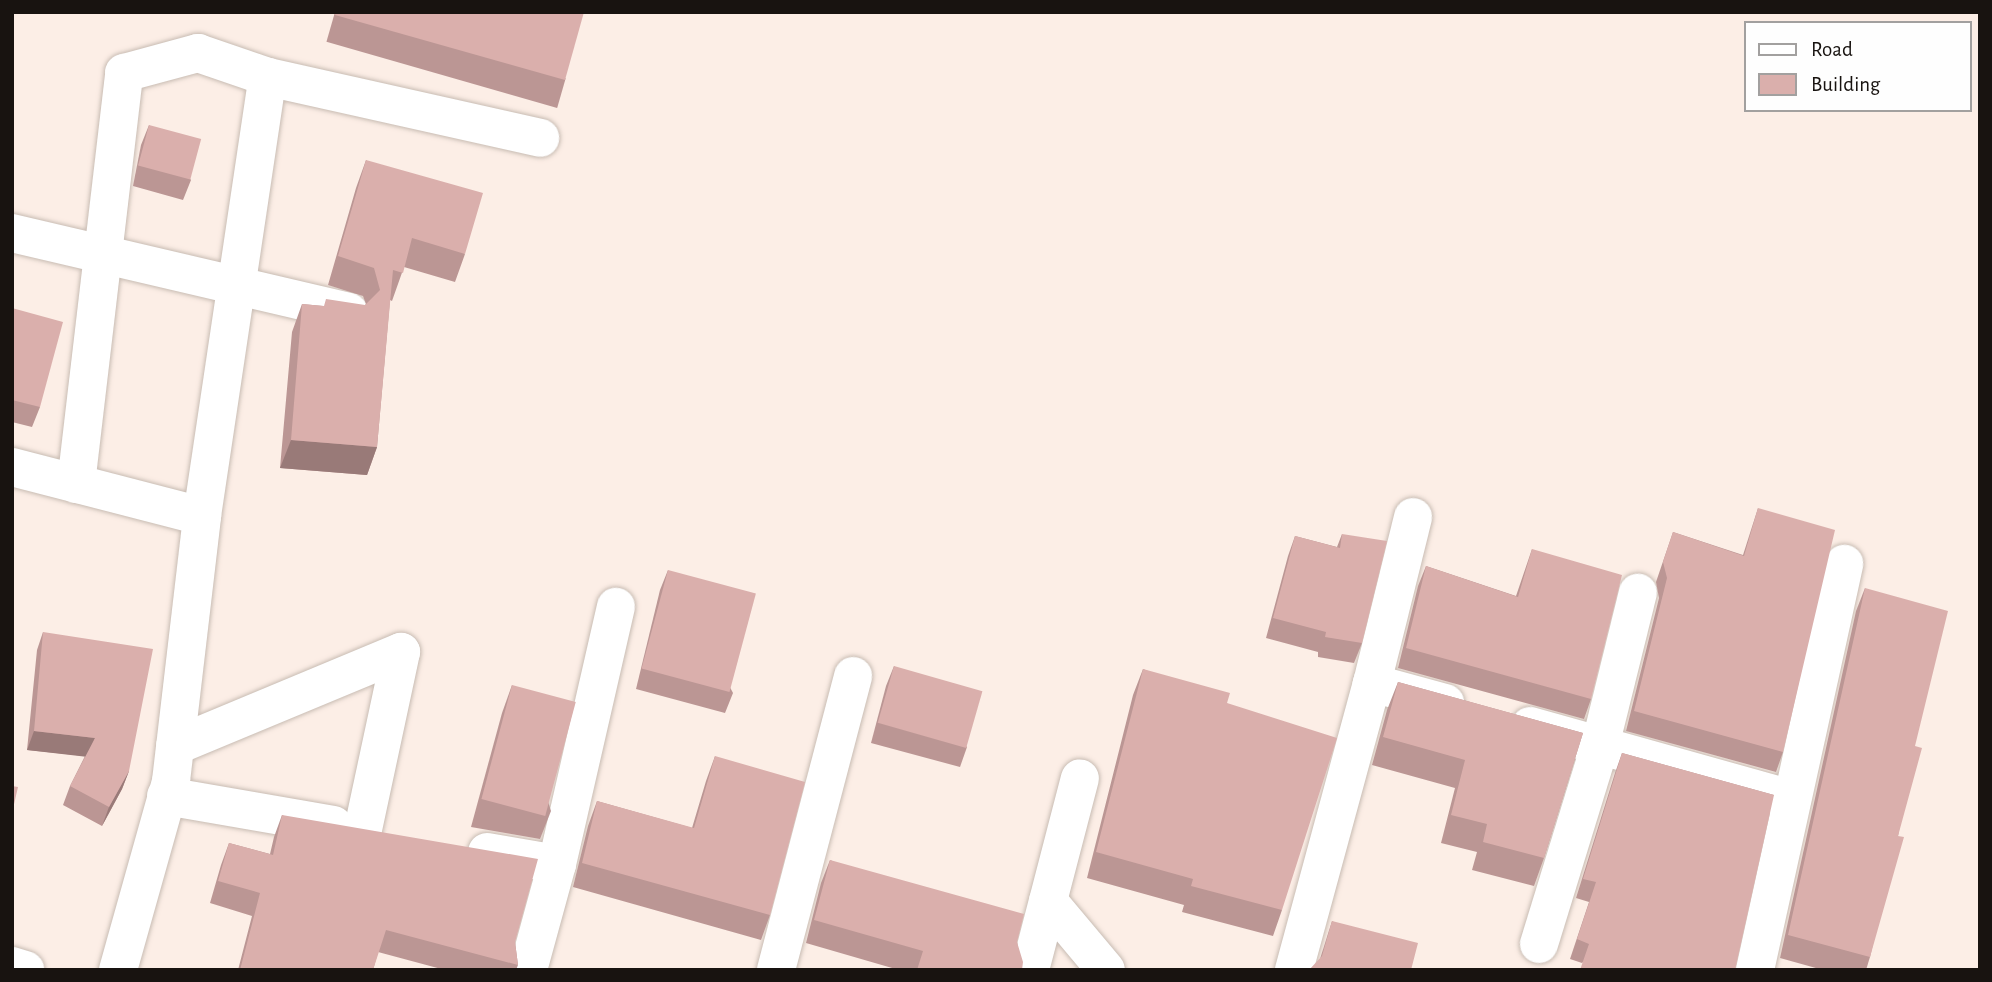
<!DOCTYPE html>
<style>
body{margin:0}
#map{position:relative;width:1992px;height:982px;overflow:hidden;background:#fceee6;font-family:"Alegreya Sans",sans-serif}
div>[style]{position:absolute}
[style*='--x']{left:calc(var(--x)*1px);top:calc(var(--y)*1px);width:calc(var(--w)*1px);rotate:calc(var(--a)*1deg)}
.roads{filter:drop-shadow(0 0 2px #c8bcb3) drop-shadow(0 0 2px #c8bcb3)}
.minor>*{height:38px;margin:-19px;padding:0 19px;transform-origin:19px;border-radius:19px;background:#fff}
.wall>*{inset:0;background:#bb9694;transform-origin:0 0}
.shaded-wall>*{inset:0;background:#997a78}
.building>*{inset:0;background:#daafac;transform-origin:0 0}
span{translate:-50% -50%;white-space:nowrap;text-align:center;line-height:1.15;-webkit-text-stroke:7px #fefefe;paint-order:stroke}
.frame{position:absolute;inset:0;border:14px solid #181310;pointer-events:none}
.legend{position:absolute;left:1744px;top:21px;width:228px;height:91px;box-sizing:border-box;background:#fefefe;border:2px solid #a2a09f;margin:0;padding:9px 12px;list-style:none;font-size:21px;color:#181310}
.legend li{display:flex;align-items:center;gap:14px;height:35px}
.legend b{width:35px;border:2px solid #a2a09f}
</style>
<div id="map">
<div class="roads">
<div class="minor">
<div style="--x:12;--y:233;--w:346;--a:13.2"></div>
<div style="--x:12;--y:467;--w:196;--a:14.5"></div>
<div style="--x:76;--y:484;--w:414;--a:-83.3"></div>
<div style="--x:124;--y:73;--w:77;--a:-15.1"></div>
<div style="--x:198;--y:53;--w:74;--a:18.9"></div>
<div style="--x:1372;--y:683;--w:171;--a:-76.1"></div>
<div style="--x:1530;--y:726;--w:272;--a:15.6"></div>
<div style="--x:175;--y:746;--w:245;--a:-22.6"></div>
<div style="--x:401;--y:652;--w:182;--a:102.1"></div>
<div style="--x:166;--y:796;--w:170;--a:9.8"></div>
<div style="--x:487;--y:852;--w:71;--a:9.7"></div>
<div style="--x:1048;--y:901;--w:90;--a:50"></div>
<div style="--x:1539;--y:944;--w:207;--a:-72.9"></div>
<div style="--x:1600;--y:746;--w:158;--a:-76.1"></div>
<div style="--x:12;--y:966;--w:14;--a:17"></div>
<div style="--x:118;--y:970;--w:196;--a:-74.3"></div>
<div style="--x:171;--y:781;--w:267;--a:-83.3"></div>
<div style="--x:202;--y:516;--w:444;--a:-81.5"></div>
<div style="--x:268;--y:77;--w:279;--a:12.6"></div>
<div style="--x:528;--y:970;--w:110;--a:-74.7"></div>
<div style="--x:557;--y:864;--w:264;--a:-77.1"></div>
<div style="--x:776;--y:970;--w:304;--a:-75.3"></div>
<div style="--x:1030;--y:970;--w:198;--a:-75.4"></div>
<div style="--x:1294;--y:970;--w:297;--a:-74.8"></div>
<div style="--x:1372;--y:683;--w:76;--a:15.3"></div>
<div style="--x:1755;--y:970;--w:416;--a:-77.6"></div>
</div>
</div>
<div class="wall">
<div style="left:335px;top:12px;width:240px;height:31px;rotate:16deg"></div>
<div style="clip-path:polygon(149px 125px,191px 180px,183px 200px,133px 186px,141px 145px)"></div>
<div style="clip-path:polygon(366px 160px,465px 254px,455px 282px,404px 267px,392px 301px,390px 300px,377px 447px,367px 475px,280px 468px,292px 332px,302px 304px,323px 306px,365px 305px,366px 304px,363px 296px,328px 285px,356px 188px)"></div>
<div style="clip-path:polygon(12px 308px,40px 407px,32px 427px,12px 422px)"></div>
<div style="clip-path:polygon(1758px 508px,1783px 752px,1776px 772px,1626px 731px,1659px 598px,1656px 582px,1673px 532px,1743px 555px)"></div>
<div style="clip-path:polygon(1342px 534px,1362px 643px,1354px 663px,1318px 657px,1318px 652px,1266px 638px,1288px 556px,1295px 536px,1337px 547px)"></div>
<div style="clip-path:polygon(1532px 549px,1591px 699px,1584px 719px,1398px 668px,1418px 586px,1426px 566px,1516px 596px)"></div>
<div style="clip-path:polygon(668px 570px,733px 693px,725px 713px,636px 689px,660px 590px)"></div>
<div style="clip-path:polygon(1865px 588px,1915px 746px,1898px 836px,1870px 957px,1866px 970px,1823px 970px,1780px 958px,1856px 611px)"></div>
<div style="clip-path:polygon(43px 632px,129px 771px,122px 789px,102px 826px,63px 805px,70px 786px,85px 756px,27px 750px,37px 650px)"></div>
<div style="clip-path:polygon(894px 666px,967px 747px,960px 767px,871px 743px,886px 686px)"></div>
<div style="clip-path:polygon(1143px 669px,1227px 703px,1282px 910px,1273px 936px,1182px 912px,1184px 905px,1087px 878px,1133px 695px)"></div>
<div style="clip-path:polygon(1398px 682px,1583px 733px,1544px 858px,1534px 886px,1472px 870px,1477px 852px,1441px 843px,1455px 788px,1372px 765px,1387px 710px)"></div>
<div style="clip-path:polygon(512px 685px,551px 811px,540px 839px,471px 827px,502px 713px)"></div>
<div style="clip-path:polygon(1622px 753px,1774px 795px,1582px 963px,1570px 959px,1589px 902px,1576px 898px,1615px 773px)"></div>
<div style="clip-path:polygon(715px 756px,770px 915px,761px 940px,573px 887px,588px 826px,597px 801px,692px 828px,706px 781px)"></div>
<div style="clip-path:polygon(282px 815px,515px 942px,518px 965px,516px 970px,445px 970px,378px 952px,373px 970px,238px 970px,252px 916px,210px 903px,221px 865px,229px 843px,270px 854px,274px 837px)"></div>
<div style="clip-path:polygon(830px 860px,1017px 942px,1022px 970px,899px 970px,806px 943px,821px 883px)"></div>
<div style="clip-path:polygon(1332px 921px,1411px 970px,1320px 959px)"></div>
</div>
<div class="shaded-wall">
<div style="clip-path:polygon(291px 440px,377px 447px,367px 475px,280px 468px)"></div>
<div style="clip-path:polygon(34px 731px,95px 738px,88px 757px,27px 750px)"></div>
<div style="clip-path:polygon(129px 771px,122px 789px,102px 826px,109px 807px)"></div>
</div>
<div class="building">
<div style="clip-path:polygon(336px 12px,584px 12px,565px 80px,335px 15px)"></div>
<div style="left:149px;top:125px;width:54px;height:42px;rotate:15deg"></div>
<div style="clip-path:polygon(366px 160px,483px 193px,465px 254px,412px 238px,403px 273px,393px 270px,377px 447px,291px 440px,302px 304px,324px 306px,326px 299px,365px 305px,380px 290px,374px 268px,338px 256px)"></div>
<div style="clip-path:polygon(12px 308px,63px 322px,40px 407px,12px 400px)"></div>
<div style="clip-path:polygon(1758px 508px,1835px 530px,1783px 752px,1634px 711px,1667px 578px,1663px 562px,1673px 532px,1744px 556px)"></div>
<div style="clip-path:polygon(1342px 534px,1387px 541px,1362px 643px,1325px 637px,1326px 632px,1273px 618px,1295px 536px,1340px 548px)"></div>
<div style="clip-path:polygon(1532px 549px,1622px 575px,1591px 699px,1406px 648px,1426px 566px,1518px 597px)"></div>
<div style="left:668px;top:570px;width:91px;height:102px;rotate:15deg"></div>
<div style="clip-path:polygon(1865px 588px,1948px 611px,1915px 746px,1922px 748px,1898px 836px,1904px 837px,1870px 957px,1788px 935px)"></div>
<div style="clip-path:polygon(43px 632px,153px 649px,129px 771px,109px 807px,70px 786px,95px 738px,34px 731px)"></div>
<div style="left:894px;top:666px;width:92px;height:59px;rotate:16deg"></div>
<div style="clip-path:polygon(1143px 669px,1230px 693px,1227px 703px,1337px 738px,1282px 910px,1191px 886px,1193px 879px,1096px 852px)"></div>
<div style="clip-path:polygon(1398px 682px,1583px 733px,1544px 858px,1483px 842px,1487px 824px,1451px 815px,1465px 760px,1383px 737px)"></div>
<div style="left:512px;top:685px;width:66px;height:118px;rotate:15deg"></div>
<div style="clip-path:polygon(1622px 753px,1774px 795px,1735px 970px,1580px 970px,1589px 944px,1577px 939px,1596px 882px,1583px 879px)"></div>
<div style="clip-path:polygon(715px 756px,805px 782px,770px 915px,582px 863px,597px 801px,694px 828px)"></div>
<div style="clip-path:polygon(12px 786px,18px 787px,12px 813px)"></div>
<div style="clip-path:polygon(282px 815px,538px 859px,515px 942px,518px 965px,386px 930px,373px 970px,240px 970px,260px 893px,218px 881px,229px 843px,273px 855px)"></div>
<div style="clip-path:polygon(830px 860px,1024px 914px,1017px 942px,1023px 962px,1022px 970px,917px 970px,923px 951px,814px 920px)"></div>
<div style="clip-path:polygon(1332px 921px,1418px 943px,1411px 970px,1309px 970px,1322px 956px)"></div>
</div>
<div class="frame"></div>
<ul class="legend">
<li><b style="height:9px;background:#fff"></b>Road</li>
<li><b style="height:19px;background:#daafac"></b>Building</li>
</ul>
</div>
